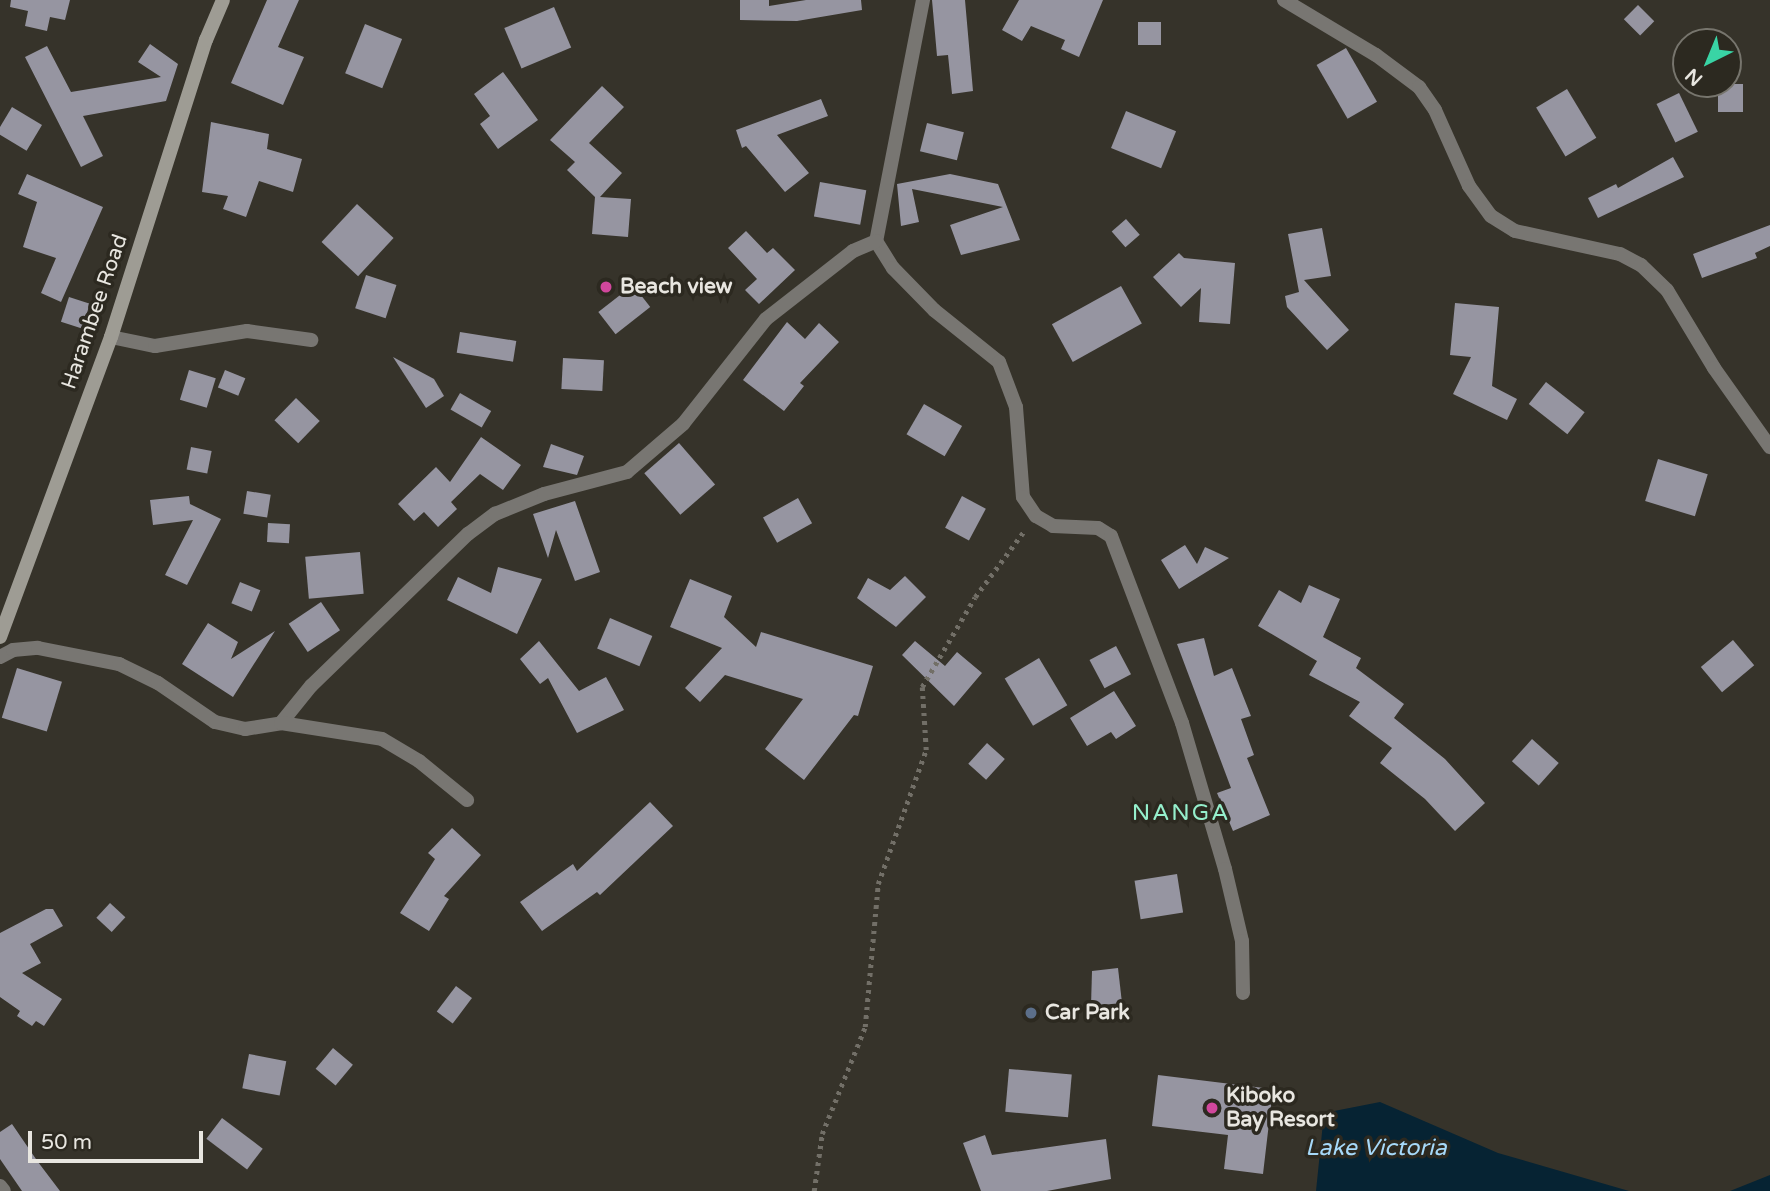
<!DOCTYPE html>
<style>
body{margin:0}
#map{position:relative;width:1770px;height:1191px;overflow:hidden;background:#36332a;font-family:"Varela Round",sans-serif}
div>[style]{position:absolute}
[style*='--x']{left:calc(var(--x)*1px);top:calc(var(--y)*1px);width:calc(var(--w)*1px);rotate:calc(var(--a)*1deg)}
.water>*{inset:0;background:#062333}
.building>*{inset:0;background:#9695a1;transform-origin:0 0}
.path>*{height:4.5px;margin-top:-2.25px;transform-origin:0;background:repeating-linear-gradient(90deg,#726f67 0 3.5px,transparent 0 8.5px)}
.street>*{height:14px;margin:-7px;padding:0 7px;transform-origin:7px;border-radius:7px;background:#787672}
.secondary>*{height:14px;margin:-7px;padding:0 7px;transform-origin:7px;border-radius:7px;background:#9e9c94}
.dots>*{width:19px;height:19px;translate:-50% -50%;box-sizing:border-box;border:4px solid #2c2920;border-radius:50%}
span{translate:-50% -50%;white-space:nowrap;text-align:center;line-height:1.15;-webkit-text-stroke:7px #2c2920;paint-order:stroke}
.poi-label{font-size:21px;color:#e8e6e0;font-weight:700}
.left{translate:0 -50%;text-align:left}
.street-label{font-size:21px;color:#e8e6e0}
.neighbourhood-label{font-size:23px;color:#95efcc;letter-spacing:2px}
.water-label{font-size:23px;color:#a6d9f9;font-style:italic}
.north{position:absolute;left:1672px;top:28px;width:70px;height:70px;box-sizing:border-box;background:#2c2920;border:2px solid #77756d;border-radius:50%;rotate:223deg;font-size:19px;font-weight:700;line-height:28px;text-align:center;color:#e8e6e0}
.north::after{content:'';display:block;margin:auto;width:24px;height:32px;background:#39d4a5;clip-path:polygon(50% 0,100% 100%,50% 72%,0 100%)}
.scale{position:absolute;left:28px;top:1131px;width:175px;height:32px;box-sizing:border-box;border:4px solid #e8e6e0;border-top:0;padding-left:9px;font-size:21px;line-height:24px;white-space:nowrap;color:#e8e6e0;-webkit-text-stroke:5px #2c2920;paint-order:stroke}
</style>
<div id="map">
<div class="water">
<div style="clip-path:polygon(1380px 1102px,1498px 1153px,1629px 1191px,1316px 1191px,1324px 1113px)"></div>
<div style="clip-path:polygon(1770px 1175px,1770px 1191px,1730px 1191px)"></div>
</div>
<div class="building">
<div style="clip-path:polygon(11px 0,70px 0,65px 20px,50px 17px,47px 31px,25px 26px,28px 11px,10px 7px)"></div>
<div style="clip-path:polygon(267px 0,299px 0,278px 47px,304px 57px,283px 105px,231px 83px)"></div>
<div style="clip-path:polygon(740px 0,769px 0,769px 6px,806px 0,861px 0,862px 10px,797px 21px,740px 20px)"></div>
<div style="clip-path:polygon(932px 0,965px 0,973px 91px,952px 94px,948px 55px,937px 56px)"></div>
<div style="clip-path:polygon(1019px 0,1103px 0,1079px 57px,1061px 49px,1065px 40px,1031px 26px,1022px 41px,1002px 30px)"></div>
<div style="left:1638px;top:5px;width:23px;height:20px;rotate:45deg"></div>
<div style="left:554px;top:7px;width:44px;height:54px;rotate:67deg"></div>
<div style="left:1161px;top:22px;width:23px;height:23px;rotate:90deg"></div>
<div style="left:365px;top:24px;width:40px;height:53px;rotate:22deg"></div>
<div style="clip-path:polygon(150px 44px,178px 64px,166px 101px,83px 116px,103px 156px,81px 167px,25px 57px,47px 46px,71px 92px,161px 77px,138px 62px)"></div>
<div style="left:1346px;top:48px;width:62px;height:34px;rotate:60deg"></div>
<div style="clip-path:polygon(503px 72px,538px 120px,498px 149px,480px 124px,490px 116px,474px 94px)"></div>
<div style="left:1718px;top:84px;width:25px;height:28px"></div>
<div style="clip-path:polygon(602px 86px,624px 107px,589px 143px,622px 173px,600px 197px,631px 199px,628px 237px,592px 234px,595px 197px,567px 170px,575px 162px,550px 140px)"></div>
<div style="left:1567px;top:89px;width:57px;height:36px;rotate:59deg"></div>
<div style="left:1679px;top:93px;width:43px;height:25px;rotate:64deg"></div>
<div style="clip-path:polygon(821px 99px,828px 116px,777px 135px,809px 173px,785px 192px,746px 146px,742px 148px,736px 130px)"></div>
<div style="left:12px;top:107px;width:35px;height:30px;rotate:31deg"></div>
<div style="left:1126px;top:111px;width:54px;height:40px;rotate:22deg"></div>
<div style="clip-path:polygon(211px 122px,269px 134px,267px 149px,302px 159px,293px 192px,259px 181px,246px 217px,223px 209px,228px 196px,202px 192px)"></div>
<div style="left:927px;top:123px;width:38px;height:29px;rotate:14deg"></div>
<div style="clip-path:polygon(1673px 157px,1684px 177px,1598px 218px,1588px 198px,1616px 184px,1618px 188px)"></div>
<div style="clip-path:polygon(27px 174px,103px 207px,61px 302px,41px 293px,56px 258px,23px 247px,37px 202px,18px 194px)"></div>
<div style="clip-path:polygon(950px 174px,998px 184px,1020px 240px,961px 255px,950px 225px,1003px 207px,912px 189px,919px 222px,901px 226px,897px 184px)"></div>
<div style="left:820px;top:182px;width:47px;height:35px;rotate:10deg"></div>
<div style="left:357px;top:204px;width:50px;height:52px;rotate:43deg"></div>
<div style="left:1126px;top:219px;width:21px;height:19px;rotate:49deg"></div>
<div style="clip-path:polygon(1770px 225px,1770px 246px,1755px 253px,1757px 258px,1702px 278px,1693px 254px)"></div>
<div style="clip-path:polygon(1322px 228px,1331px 276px,1304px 280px,1349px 330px,1327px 350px,1287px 307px,1285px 296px,1299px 292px,1288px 234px)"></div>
<div style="clip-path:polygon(746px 231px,767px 253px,773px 248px,795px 270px,759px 304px,745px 290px,757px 279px,728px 248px)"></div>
<div style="clip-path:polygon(1179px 253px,1184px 258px,1235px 263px,1230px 324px,1199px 322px,1201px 288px,1181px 307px,1153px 277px)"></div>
<div style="left:366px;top:275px;width:32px;height:35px;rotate:18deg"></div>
<div style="left:633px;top:285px;width:28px;height:44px;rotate:52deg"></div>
<div style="left:1121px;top:286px;width:43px;height:79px;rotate:61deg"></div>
<div style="left:69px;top:297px;width:22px;height:26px;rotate:18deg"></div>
<div style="clip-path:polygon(1455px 303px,1499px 307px,1492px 386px,1517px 399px,1507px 420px,1453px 394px,1471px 357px,1450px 355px)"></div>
<div style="clip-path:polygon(787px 322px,805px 339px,819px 323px,839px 342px,800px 383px,804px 386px,784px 411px,743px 380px)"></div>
<div style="left:460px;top:332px;width:57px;height:21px;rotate:9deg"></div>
<div style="clip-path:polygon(393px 357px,434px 379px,444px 396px,426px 408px)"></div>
<div style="left:563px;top:358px;width:41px;height:31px;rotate:3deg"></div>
<div style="left:189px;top:370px;width:28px;height:31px;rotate:17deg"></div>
<div style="left:225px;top:370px;width:22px;height:19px;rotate:22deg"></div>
<div style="left:1546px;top:382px;width:49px;height:28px;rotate:38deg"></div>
<div style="left:460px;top:393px;width:36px;height:19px;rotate:30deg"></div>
<div style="left:296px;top:398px;width:33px;height:31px;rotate:44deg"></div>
<div style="left:924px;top:404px;width:44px;height:35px;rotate:30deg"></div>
<div style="clip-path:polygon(481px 437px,521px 465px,503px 490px,480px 474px,451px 502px,457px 509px,438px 527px,424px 512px,414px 521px,398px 504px,436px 467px,450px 482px)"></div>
<div style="left:679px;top:443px;width:55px;height:46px;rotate:49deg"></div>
<div style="clip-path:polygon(551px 444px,584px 456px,577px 475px,543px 467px)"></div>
<div style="left:191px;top:447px;width:21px;height:23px;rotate:11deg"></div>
<div style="left:1658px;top:459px;width:52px;height:44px;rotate:17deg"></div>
<div style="left:247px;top:491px;width:24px;height:23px;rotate:9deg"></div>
<div style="clip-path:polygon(189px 496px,190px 504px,221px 519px,187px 585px,165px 575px,193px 520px,153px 525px,150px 500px)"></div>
<div style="left:962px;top:496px;width:27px;height:36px;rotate:28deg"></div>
<div style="left:798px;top:498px;width:29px;height:40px;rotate:61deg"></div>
<div style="clip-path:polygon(575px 501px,600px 572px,575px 581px,556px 530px,548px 558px,533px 514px)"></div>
<div style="left:268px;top:523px;width:22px;height:19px;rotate:3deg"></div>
<div style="clip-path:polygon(1185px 545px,1197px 564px,1205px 547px,1229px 558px,1179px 589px,1161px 560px)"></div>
<div style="left:360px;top:552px;width:42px;height:55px;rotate:85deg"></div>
<div style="clip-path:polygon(498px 567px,542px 579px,517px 634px,447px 600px,458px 577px,491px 593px)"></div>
<div style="clip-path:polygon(905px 576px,926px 597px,896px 627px,857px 598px,868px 578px,890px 590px)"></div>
<div style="clip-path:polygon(690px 579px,732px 596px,724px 617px,756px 647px,761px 632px,873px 666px,858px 716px,854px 715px,804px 780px,765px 749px,803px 699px,725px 675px,700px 702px,685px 688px,722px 648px,670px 627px)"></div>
<div style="left:240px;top:582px;width:22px;height:23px;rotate:22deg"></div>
<div style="clip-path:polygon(1309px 585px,1340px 599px,1323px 637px,1361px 658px,1356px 668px,1404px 704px,1394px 718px,1445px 759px,1485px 803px,1455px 831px,1425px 799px,1380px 763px,1392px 748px,1349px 716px,1360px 702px,1309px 675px,1317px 661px,1258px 626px,1279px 590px,1301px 603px)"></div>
<div style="left:321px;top:602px;width:34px;height:39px;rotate:56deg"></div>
<div style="left:610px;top:618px;width:46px;height:33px;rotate:23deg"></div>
<div style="clip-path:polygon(208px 623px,238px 642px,231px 659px,275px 631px,233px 697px,182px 664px)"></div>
<div style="clip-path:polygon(1204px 638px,1214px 676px,1232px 668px,1251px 716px,1241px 719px,1254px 755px,1247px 758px,1270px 815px,1233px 831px,1217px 793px,1231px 788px,1177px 644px)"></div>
<div style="left:1733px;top:640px;width:33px;height:42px;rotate:50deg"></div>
<div style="clip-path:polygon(539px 641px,579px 691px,606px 677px,624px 710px,577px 733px,548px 678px,540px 684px,520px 659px)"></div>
<div style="clip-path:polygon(915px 641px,945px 666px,957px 652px,982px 673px,954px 706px,902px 655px)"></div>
<div style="left:1116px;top:646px;width:32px;height:30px;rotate:62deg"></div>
<div style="left:1039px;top:658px;width:55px;height:40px;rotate:59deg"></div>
<div style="left:17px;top:668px;width:47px;height:52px;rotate:17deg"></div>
<div style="clip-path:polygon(1114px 691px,1136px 726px,1116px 739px,1111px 732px,1087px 746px,1070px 718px)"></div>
<div style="left:1532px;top:739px;width:36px;height:30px;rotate:42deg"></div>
<div style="left:987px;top:743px;width:24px;height:28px;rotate:42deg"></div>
<div style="clip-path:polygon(650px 802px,673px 826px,600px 895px,597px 892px,542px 931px,520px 902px,573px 864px,577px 871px)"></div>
<div style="clip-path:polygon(452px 828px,481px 855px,444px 896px,449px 899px,429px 931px,400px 913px,435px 859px,428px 853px)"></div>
<div style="left:1177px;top:874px;width:39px;height:43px;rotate:81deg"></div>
<div style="left:110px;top:903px;width:21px;height:20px;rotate:43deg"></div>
<div style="clip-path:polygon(46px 909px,53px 909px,63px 926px,30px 944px,41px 963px,22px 973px,62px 999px,44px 1026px,36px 1021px,32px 1026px,17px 1016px,20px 1011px,0 997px,0 933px)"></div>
<div style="clip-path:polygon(1118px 968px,1122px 1003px,1091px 1006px,1092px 971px)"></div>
<div style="left:456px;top:986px;width:20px;height:32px;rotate:37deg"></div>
<div style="left:333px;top:1048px;width:26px;height:27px;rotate:40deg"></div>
<div style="left:249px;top:1054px;width:38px;height:35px;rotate:11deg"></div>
<div style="left:1009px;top:1069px;width:63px;height:43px;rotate:5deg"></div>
<div style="clip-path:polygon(1158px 1075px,1273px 1089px,1263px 1174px,1224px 1169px,1228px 1135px,1152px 1126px)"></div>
<div style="left:222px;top:1118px;width:51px;height:26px;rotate:37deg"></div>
<div style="clip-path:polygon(12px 1124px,38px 1162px,60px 1191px,22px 1191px,0 1159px,0 1132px)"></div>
<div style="clip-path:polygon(985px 1135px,992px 1155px,1106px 1139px,1111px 1179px,1047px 1191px,981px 1191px,963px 1143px)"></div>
</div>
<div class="path">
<div style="--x:814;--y:1191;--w:58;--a:-82"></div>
<div style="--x:822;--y:1134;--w:115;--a:-68.1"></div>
<div style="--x:865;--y:1027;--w:144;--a:-84.8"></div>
<div style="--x:878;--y:884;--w:142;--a:-70.3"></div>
<div style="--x:926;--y:750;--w:63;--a:-93.6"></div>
<div style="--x:922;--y:687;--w:104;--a:-59.5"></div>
<div style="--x:975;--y:597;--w:84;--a:-53.3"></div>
</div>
<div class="street">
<div style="--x:923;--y:0;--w:246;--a:101"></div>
<div style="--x:876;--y:241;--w:32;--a:58"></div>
<div style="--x:893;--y:268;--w:59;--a:45.7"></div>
<div style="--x:934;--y:310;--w:83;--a:38.7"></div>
<div style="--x:999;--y:362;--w:48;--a:69.3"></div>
<div style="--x:1016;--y:407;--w:90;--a:85.6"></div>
<div style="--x:1023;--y:497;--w:23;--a:56"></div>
<div style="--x:1036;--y:516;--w:20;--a:30"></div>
<div style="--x:1053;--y:526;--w:45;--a:2.5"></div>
<div style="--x:1098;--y:528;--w:15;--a:32"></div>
<div style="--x:1111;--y:536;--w:200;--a:69.2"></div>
<div style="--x:1182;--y:723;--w:152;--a:73.6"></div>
<div style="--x:1225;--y:869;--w:74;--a:76.7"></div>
<div style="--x:1242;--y:941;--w:52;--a:88.9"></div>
<div style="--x:1284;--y:0;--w:107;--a:30.9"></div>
<div style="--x:1376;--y:55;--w:54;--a:36.7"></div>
<div style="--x:1419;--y:87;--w:28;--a:55"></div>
<div style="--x:1435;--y:110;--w:83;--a:65.9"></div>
<div style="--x:1469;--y:186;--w:37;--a:54"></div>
<div style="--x:1491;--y:216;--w:28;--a:32"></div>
<div style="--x:1515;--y:231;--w:107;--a:12.4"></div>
<div style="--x:1620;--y:254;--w:24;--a:28"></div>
<div style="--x:1641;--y:265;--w:36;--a:44"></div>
<div style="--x:1667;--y:290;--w:91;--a:58.9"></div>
<div style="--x:1714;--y:368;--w:97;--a:54.7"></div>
<div style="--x:111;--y:337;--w:45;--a:11.6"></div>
<div style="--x:155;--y:346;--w:93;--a:-9.3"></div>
<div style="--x:247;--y:331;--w:65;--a:8"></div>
<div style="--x:0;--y:657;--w:15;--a:-28"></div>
<div style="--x:13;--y:650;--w:25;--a:-5"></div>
<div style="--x:38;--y:648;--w:83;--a:11.2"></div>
<div style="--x:119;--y:664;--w:43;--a:26"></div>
<div style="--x:158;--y:683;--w:69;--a:34.4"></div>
<div style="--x:215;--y:722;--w:31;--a:13"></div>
<div style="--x:245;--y:729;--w:36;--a:-9"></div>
<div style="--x:281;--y:723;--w:48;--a:-51"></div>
<div style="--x:311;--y:686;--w:219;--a:-44.1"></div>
<div style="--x:468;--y:534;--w:34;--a:-37"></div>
<div style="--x:495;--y:514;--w:53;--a:-22.2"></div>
<div style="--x:544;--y:494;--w:86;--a:-14.8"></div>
<div style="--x:627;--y:472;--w:74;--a:-40.6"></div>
<div style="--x:683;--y:424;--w:134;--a:-51.7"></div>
<div style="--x:766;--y:319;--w:110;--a:-38"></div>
<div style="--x:853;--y:251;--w:25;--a:-23"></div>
<div style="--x:281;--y:723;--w:102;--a:9"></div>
<div style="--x:382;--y:739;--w:43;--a:30.7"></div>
<div style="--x:419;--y:761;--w:62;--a:39.1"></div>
<div style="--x:0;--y:1186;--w:6;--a:51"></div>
</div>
<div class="secondary">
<div style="--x:0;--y:637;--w:320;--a:-69.7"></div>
<div style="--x:111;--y:337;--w:312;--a:-72.3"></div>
<div style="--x:206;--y:40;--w:43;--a:-67"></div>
</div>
<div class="dots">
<div style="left:606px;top:287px;background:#d1479c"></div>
<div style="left:1031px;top:1013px;background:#5c6f8a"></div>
<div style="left:1212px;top:1108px;background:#d1479c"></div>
</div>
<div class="poi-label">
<span class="left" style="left:620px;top:287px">Beach view</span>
<span class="left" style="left:1045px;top:1013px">Car Park</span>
<span class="left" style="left:1226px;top:1108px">Kiboko<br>Bay Resort</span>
</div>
<div class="street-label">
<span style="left:95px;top:312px;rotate:-71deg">Harambee Road</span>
</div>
<div class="neighbourhood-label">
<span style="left:1181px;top:813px">NANGA</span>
</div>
<div class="water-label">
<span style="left:1376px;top:1148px">Lake Victoria</span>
</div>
<div class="north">N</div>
<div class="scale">50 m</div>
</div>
